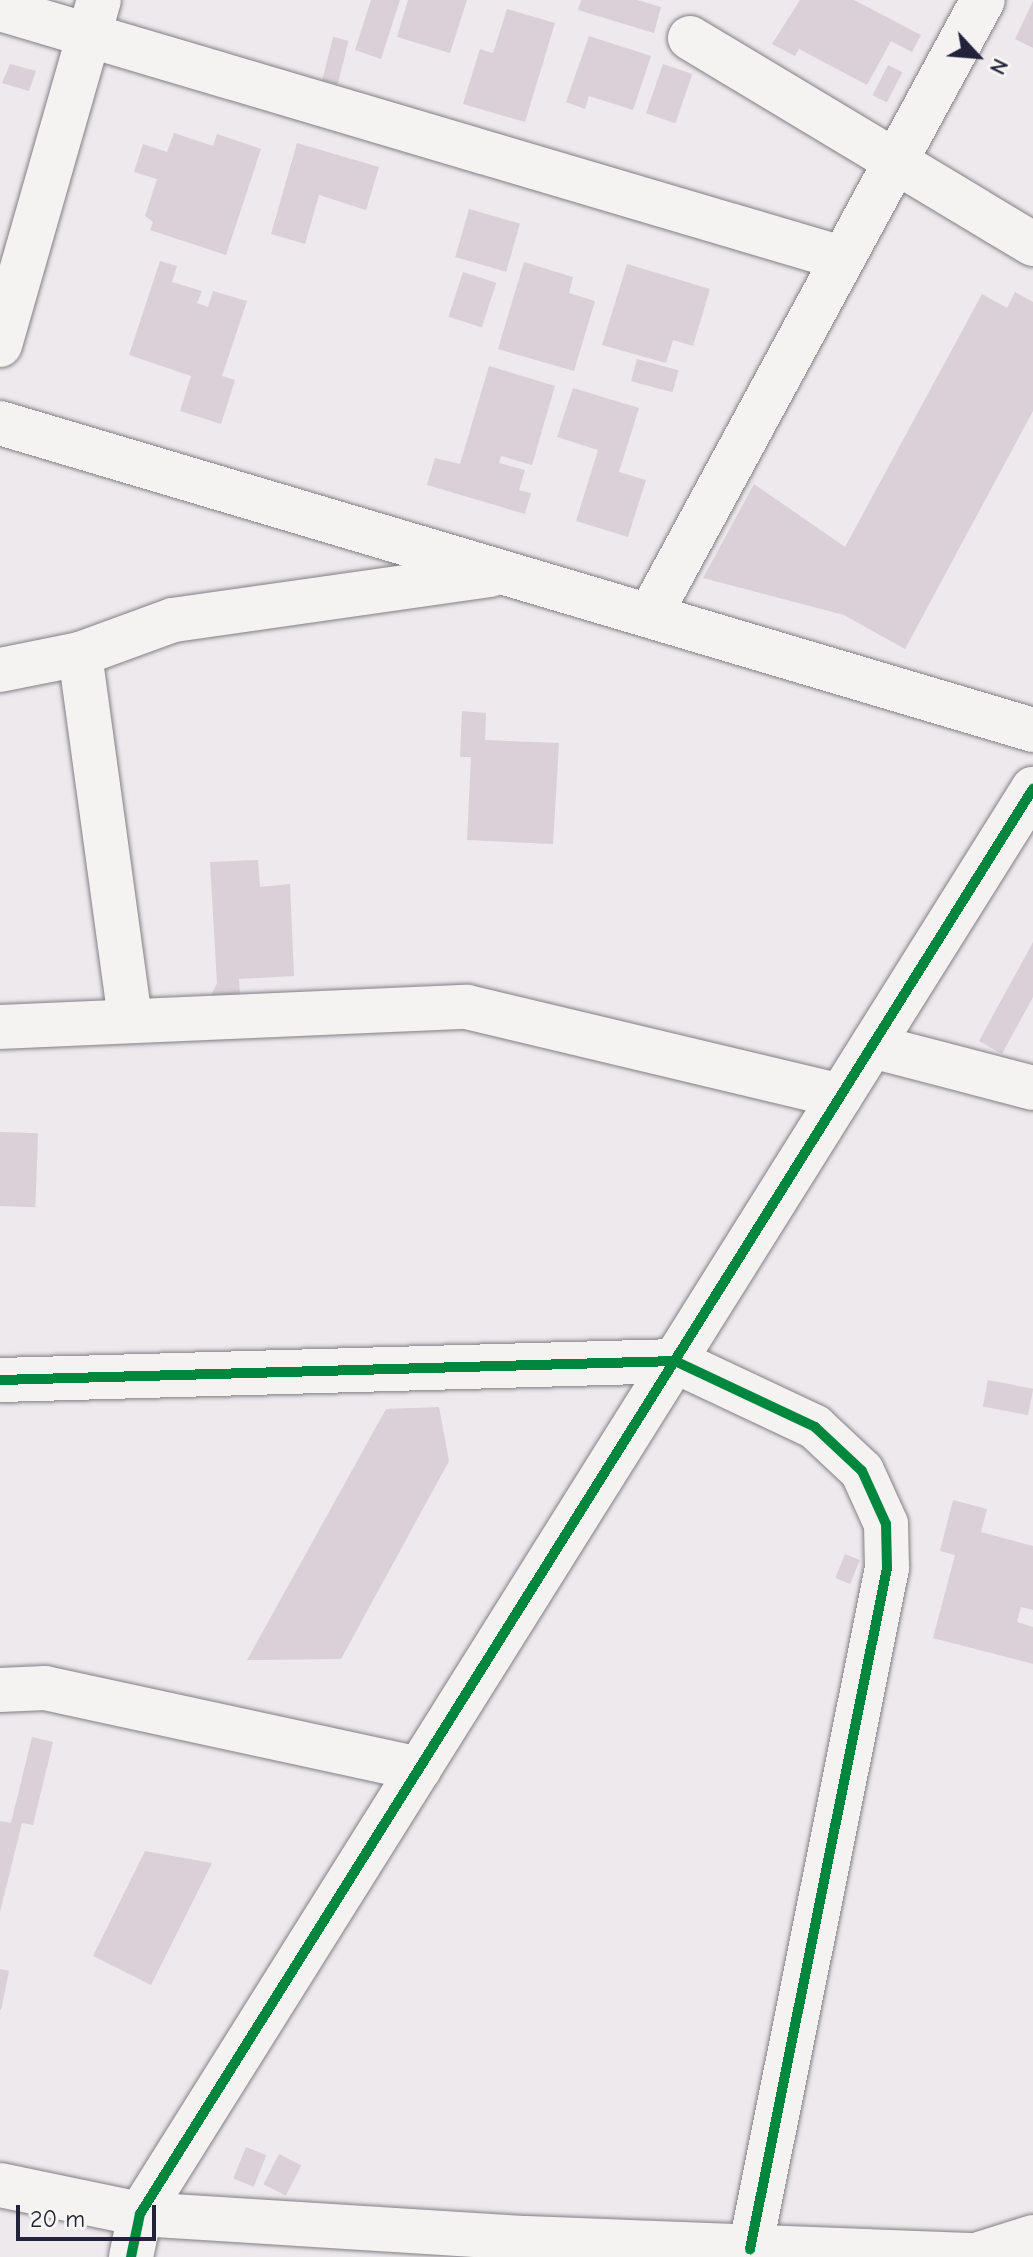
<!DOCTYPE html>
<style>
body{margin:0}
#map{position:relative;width:1033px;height:2257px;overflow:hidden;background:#eee9ec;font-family:"Comic Neue",sans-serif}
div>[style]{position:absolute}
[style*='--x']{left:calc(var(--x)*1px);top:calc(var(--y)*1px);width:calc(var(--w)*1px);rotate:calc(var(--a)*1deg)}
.building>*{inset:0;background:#d9d0d8;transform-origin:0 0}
.roads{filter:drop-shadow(0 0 2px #828086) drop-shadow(0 0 2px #828086)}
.minor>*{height:44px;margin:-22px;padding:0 22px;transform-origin:22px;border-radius:22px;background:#f4f3f2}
.cycleway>*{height:10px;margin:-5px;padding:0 5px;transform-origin:5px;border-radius:5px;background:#00873e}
span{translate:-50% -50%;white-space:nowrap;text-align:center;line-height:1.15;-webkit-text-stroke:6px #f6f6f2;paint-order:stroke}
.north{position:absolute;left:937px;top:16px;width:80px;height:80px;-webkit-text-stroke:6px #f6f6f2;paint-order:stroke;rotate:116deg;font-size:22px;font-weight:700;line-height:32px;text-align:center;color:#22223b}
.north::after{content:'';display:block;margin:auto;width:28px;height:36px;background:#22223b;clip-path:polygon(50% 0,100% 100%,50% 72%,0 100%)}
.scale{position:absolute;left:16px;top:2205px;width:140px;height:36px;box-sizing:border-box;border:4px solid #22223b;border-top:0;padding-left:10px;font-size:24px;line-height:28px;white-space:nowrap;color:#22223b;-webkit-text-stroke:6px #f6f6f2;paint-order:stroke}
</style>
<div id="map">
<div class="building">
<div style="clip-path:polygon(371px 0,400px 0,381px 59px,355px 50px)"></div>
<div style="clip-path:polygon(408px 0,467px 0,450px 53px,397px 37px)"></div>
<div style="clip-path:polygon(581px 0,637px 0,661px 7px,654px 33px,578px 10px)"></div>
<div style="clip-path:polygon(800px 0,854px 0,921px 35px,912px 52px,891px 41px,867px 85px,799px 49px,795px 56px,772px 44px)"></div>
<div style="clip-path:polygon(1033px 1px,1033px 48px,1015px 39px)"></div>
<div style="clip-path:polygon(507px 9px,555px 23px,525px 122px,463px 104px,480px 49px,493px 53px)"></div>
<div style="clip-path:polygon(589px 36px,651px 56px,633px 110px,589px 96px,585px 109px,566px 102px)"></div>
<div style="left:333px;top:37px;width:16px;height:45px;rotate:14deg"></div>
<div style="clip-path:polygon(10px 64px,36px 71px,29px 91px,2px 83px)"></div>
<div style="left:663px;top:64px;width:31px;height:52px;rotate:19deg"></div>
<div style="left:888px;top:65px;width:16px;height:34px;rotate:27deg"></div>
<div style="clip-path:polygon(174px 133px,213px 146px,217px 134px,261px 149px,226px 255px,150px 230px,153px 222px,145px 216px,157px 179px,134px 172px,143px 144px,167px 152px)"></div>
<div style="clip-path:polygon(297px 143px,379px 167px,366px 210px,319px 195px,305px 244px,271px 234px)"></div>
<div style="left:469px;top:209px;width:53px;height:50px;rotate:16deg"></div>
<div style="clip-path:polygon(160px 261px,177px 266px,172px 282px,202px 291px,197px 303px,208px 307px,213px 291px,247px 301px,222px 376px,235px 380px,221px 424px,180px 411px,191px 376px,129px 355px)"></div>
<div style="clip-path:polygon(524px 262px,573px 277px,569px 293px,595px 301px,574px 371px,498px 349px)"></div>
<div style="clip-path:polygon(627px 264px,710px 289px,693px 346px,673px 340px,666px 363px,602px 345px)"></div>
<div style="left:463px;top:272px;width:35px;height:47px;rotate:18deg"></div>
<div style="clip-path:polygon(1015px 292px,1033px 302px,1033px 411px,905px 649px,844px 615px,703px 578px,754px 484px,845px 547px,982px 294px,1007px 308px)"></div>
<div style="left:637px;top:359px;width:43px;height:23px;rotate:15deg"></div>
<div style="clip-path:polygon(489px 366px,555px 386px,532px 465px,501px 456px,499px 463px,525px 470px,519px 490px,531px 493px,525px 514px,427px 485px,435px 458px,460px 464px)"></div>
<div style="clip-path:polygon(573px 388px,639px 408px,619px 472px,646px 480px,628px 537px,576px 521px,598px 450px,557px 437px)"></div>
<div style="clip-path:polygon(462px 711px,486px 713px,485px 740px,559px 743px,553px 844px,467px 840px,471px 757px,460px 757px)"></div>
<div style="clip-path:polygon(258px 860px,260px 887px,290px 884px,294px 976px,239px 979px,240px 995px,211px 996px,217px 983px,210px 862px)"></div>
<div style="clip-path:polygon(1033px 942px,1033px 997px,1002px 1054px,979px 1041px)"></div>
<div style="left:0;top:1132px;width:38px;height:74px;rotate:2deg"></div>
<div style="left:988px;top:1380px;width:46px;height:27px;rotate:11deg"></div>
<div style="clip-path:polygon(439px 1407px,449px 1461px,341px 1659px,247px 1660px,386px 1409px)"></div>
<div style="clip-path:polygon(953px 1500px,987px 1509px,981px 1532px,1033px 1546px,1033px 1610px,1021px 1607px,1017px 1622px,1033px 1627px,1033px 1664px,933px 1638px,955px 1555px,940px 1551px)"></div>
<div style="left:845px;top:1554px;width:16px;height:26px;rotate:22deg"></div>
<div style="clip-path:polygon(32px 1737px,53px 1742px,33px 1825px,22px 1823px,0 1912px,0 1821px,11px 1823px)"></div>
<div style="clip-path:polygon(145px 1851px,212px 1863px,151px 1985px,93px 1956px)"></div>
<div style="clip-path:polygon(0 1969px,9px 1971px,1px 2010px,0 2010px)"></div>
<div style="left:246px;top:2147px;width:22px;height:34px;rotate:22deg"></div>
<div style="left:279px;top:2154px;width:25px;height:34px;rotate:27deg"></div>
</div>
<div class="roads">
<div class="minor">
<div style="--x:0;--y:9;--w:877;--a:16.49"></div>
<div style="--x:690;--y:38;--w:400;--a:31"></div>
<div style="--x:0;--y:345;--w:359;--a:-74"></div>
<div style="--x:0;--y:423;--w:1078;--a:16.55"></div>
<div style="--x:650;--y:615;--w:699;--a:-61.57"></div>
<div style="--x:80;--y:654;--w:370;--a:82.2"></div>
<div style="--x:0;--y:670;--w:82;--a:-11.3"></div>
<div style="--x:80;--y:654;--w:99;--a:-20.1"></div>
<div style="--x:173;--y:620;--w:321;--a:-8.1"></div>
<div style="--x:0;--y:1027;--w:467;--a:-2.5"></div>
<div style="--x:467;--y:1007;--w:384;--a:13.4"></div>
<div style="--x:872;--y:1046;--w:166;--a:14.6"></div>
<div style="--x:0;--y:1380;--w:675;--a:-1.61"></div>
<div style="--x:675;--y:1361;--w:155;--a:25.2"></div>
<div style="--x:815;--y:1427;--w:64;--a:43.1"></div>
<div style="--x:862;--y:1471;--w:58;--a:65.6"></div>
<div style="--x:886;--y:1524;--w:44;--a:88.7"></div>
<div style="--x:887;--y:1568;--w:695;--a:101.37"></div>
<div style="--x:0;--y:1690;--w:45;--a:-2.5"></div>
<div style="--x:45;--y:1688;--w:383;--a:12.2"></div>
<div style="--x:0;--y:2185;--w:143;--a:11.7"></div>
<div style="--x:140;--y:2214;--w:387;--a:3.6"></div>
<div style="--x:526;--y:2238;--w:450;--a:2.2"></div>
<div style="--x:976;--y:2255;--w:60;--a:-17.5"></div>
<div style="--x:131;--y:2257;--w:44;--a:-78.2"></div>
<div style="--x:140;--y:2214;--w:1682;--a:-57.93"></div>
</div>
</div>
<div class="cycleway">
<div style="--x:0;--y:1380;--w:675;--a:-1.61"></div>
<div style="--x:675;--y:1361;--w:155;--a:25.2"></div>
<div style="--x:815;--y:1427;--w:64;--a:43.1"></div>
<div style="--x:862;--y:1471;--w:58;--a:65.6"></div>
<div style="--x:886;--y:1524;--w:44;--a:88.7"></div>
<div style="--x:887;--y:1568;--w:695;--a:101.37"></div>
<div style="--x:131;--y:2257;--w:44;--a:-78.2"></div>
<div style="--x:140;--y:2214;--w:1682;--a:-57.93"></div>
</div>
<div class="north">N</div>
<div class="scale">20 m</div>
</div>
